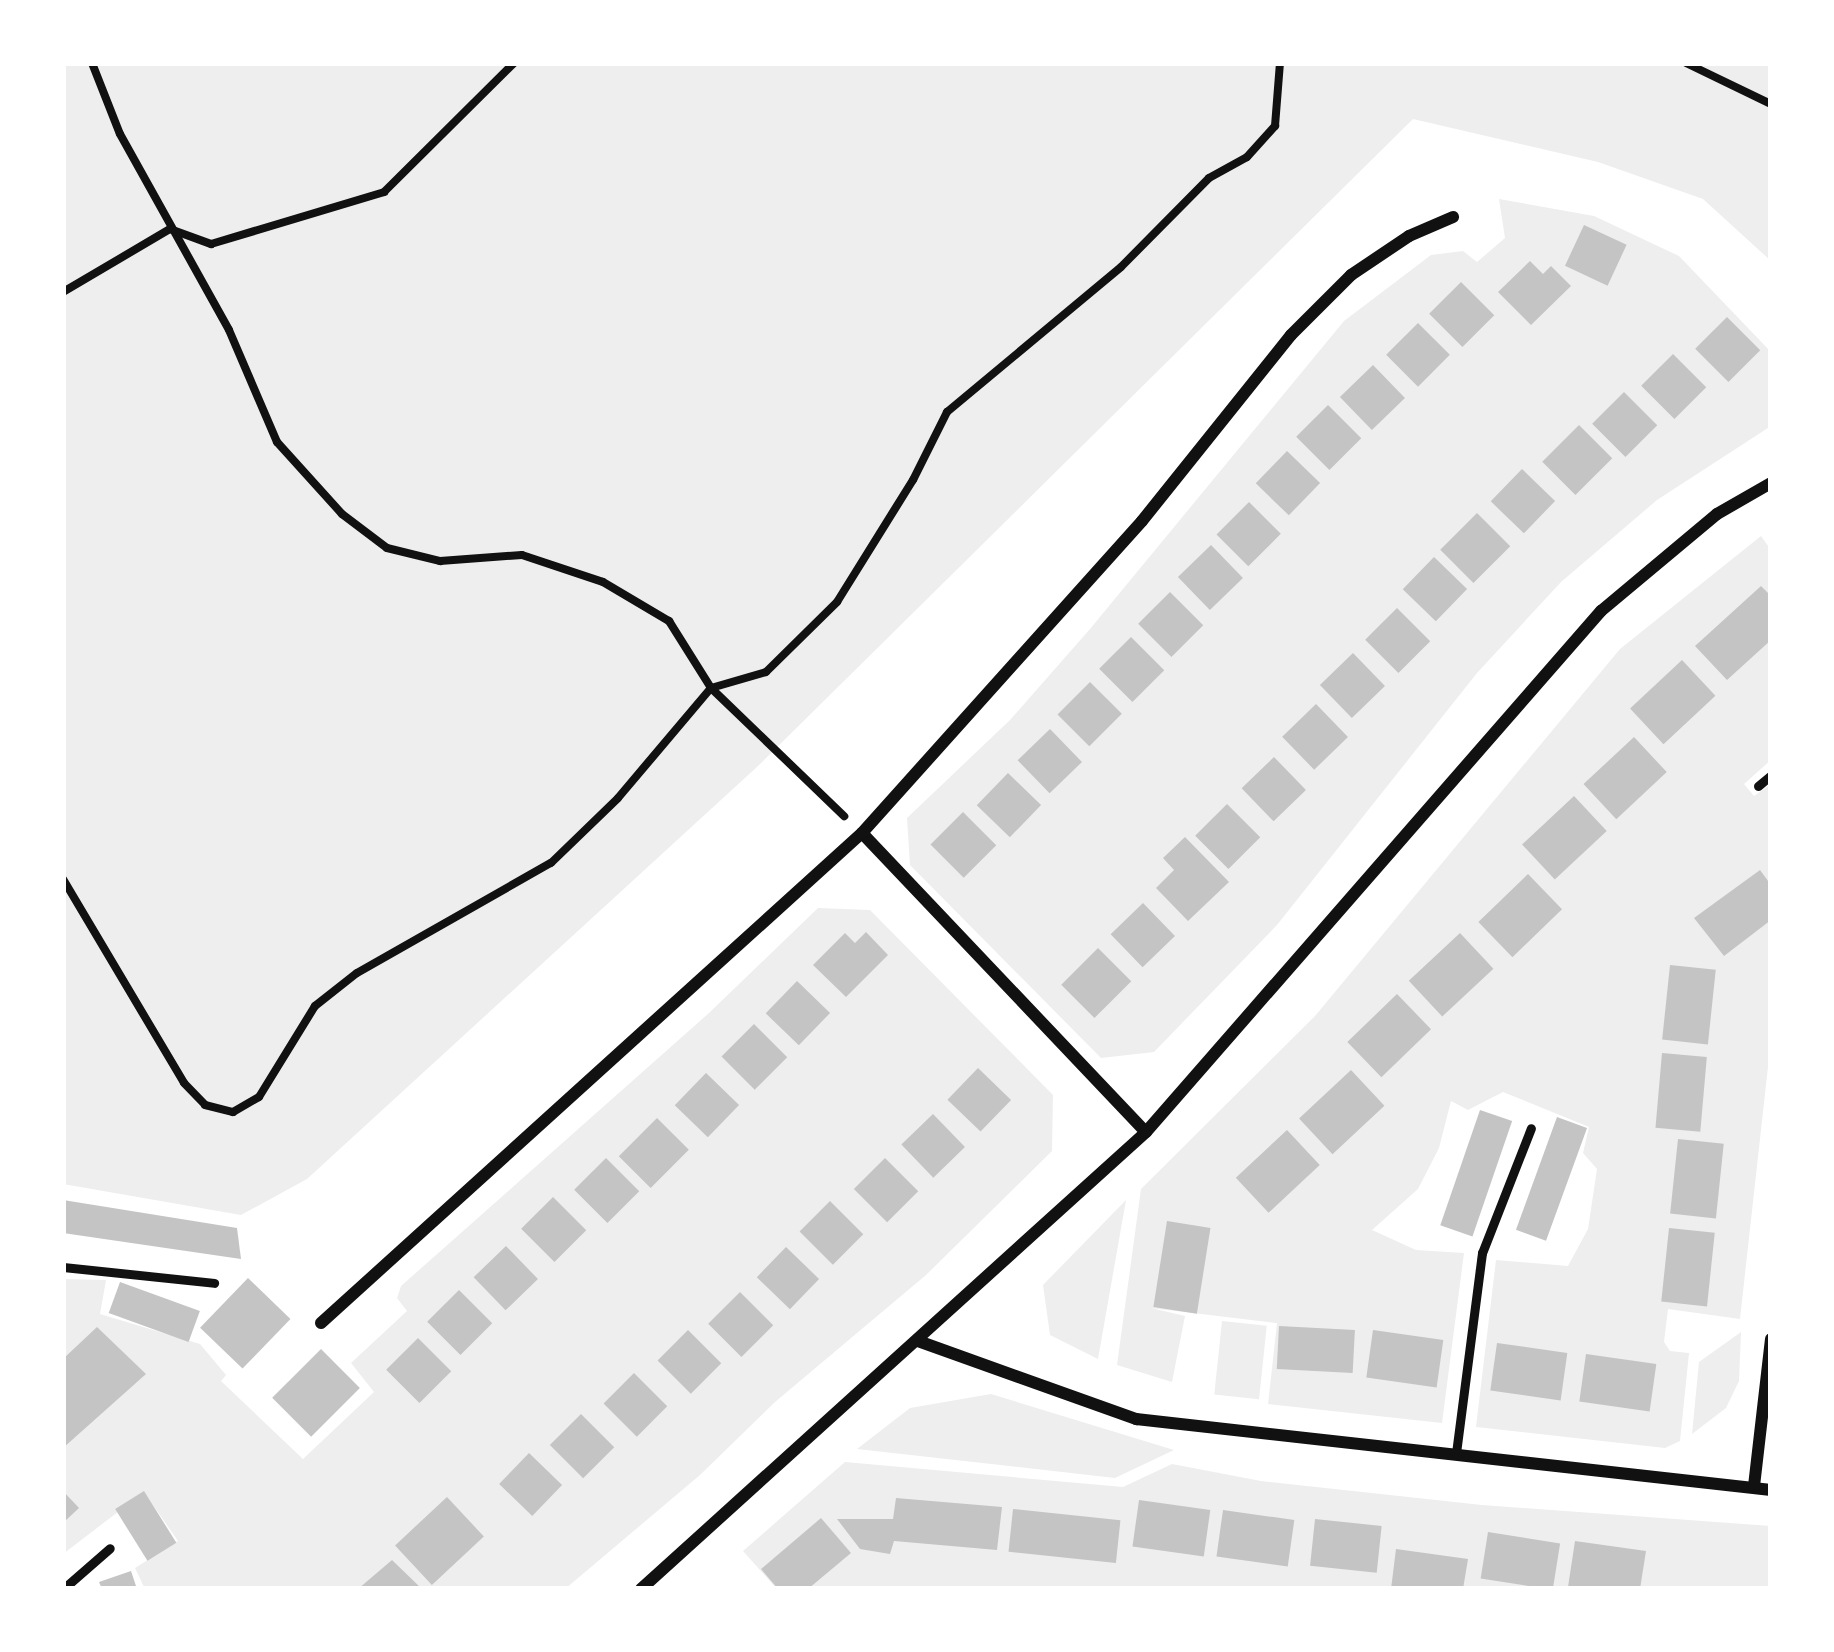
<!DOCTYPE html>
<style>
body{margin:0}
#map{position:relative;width:1834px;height:1652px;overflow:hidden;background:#fff;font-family:"Titillium Web",sans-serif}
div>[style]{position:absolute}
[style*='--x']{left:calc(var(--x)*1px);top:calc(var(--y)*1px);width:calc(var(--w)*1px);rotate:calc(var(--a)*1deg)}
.green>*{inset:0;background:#eee;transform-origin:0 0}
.building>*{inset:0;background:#c4c4c4;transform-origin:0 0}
.path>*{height:8px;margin:-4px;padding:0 4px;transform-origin:4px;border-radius:4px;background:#111}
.service>*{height:9px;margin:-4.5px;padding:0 4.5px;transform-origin:4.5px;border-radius:4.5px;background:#111}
.minor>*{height:12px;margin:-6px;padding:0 6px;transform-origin:6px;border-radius:6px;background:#111}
span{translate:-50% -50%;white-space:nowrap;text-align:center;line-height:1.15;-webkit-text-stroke:12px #fff;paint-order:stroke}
.frame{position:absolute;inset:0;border:66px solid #fff;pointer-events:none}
</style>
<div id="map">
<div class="green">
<div style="clip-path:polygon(63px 63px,1771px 63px,1771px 261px,1703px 199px,1598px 162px,1413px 119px,758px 766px,307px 1179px,241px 1215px,63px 1184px)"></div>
<div style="clip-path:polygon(1499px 199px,1594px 216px,1679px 256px,1771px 352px,1771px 426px,1657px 500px,1561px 582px,1477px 673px,1277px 925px,1154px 1052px,1101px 1058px,910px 865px,907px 818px,1010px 720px,1090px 629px,1344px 321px,1431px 255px,1463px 251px,1477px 262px,1505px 238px)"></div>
<div style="clip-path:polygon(1761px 536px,1771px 550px,1771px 760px,1744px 784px,1754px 796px,1771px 784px,1771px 1040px,1740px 1319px,1668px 1309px,1664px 1342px,1670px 1351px,1689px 1353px,1680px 1441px,1665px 1448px,1476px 1427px,1496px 1260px,1568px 1266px,1588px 1229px,1597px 1169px,1583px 1153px,1589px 1127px,1503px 1092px,1468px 1110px,1451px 1101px,1439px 1148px,1418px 1189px,1372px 1230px,1416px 1250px,1464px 1253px,1442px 1423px,1268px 1404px,1277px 1323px,1151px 1308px,1185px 1316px,1172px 1382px,1117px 1365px,1141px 1189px,1315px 1016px,1620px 649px)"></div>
<div style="clip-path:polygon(818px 908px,870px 910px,1053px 1095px,1052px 1151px,926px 1275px,775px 1402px,700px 1475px,565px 1589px,145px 1589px,135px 1568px,178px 1541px,144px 1492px,63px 1554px,63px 1279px,106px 1280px,100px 1314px,200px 1344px,226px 1375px,221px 1381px,303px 1459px,374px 1392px,351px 1363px,407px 1311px,397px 1298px,401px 1286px,709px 1013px)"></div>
<div style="clip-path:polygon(1126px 1200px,1098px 1359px,1050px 1335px,1043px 1285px)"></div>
<div style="left:1222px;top:1321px;width:45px;height:74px;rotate:6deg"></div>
<div style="clip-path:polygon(1741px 1332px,1739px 1381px,1726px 1408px,1692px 1434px,1699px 1362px)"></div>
<div style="clip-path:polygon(991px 1394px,1174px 1450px,1115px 1478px,857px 1449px,910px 1408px)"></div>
<div style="clip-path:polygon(845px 1462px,1123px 1487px,1172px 1464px,1261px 1481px,1482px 1505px,1771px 1526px,1771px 1589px,777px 1589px,743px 1551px)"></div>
</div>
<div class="building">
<div style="left:1584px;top:225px;width:47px;height:45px;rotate:25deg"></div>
<div style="clip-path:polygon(1530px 261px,1543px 274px,1551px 266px,1571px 286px,1531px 325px,1498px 292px)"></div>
<div style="left:1461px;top:282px;width:47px;height:45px;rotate:45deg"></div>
<div style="left:1727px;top:317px;width:47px;height:45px;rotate:45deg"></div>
<div style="left:1418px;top:323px;width:45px;height:45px;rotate:45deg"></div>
<div style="left:1673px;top:354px;width:47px;height:45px;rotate:45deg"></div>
<div style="left:1373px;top:365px;width:46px;height:46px;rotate:46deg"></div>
<div style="left:1624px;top:392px;width:47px;height:45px;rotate:45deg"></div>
<div style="left:1328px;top:405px;width:47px;height:45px;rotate:45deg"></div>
<div style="left:1579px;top:425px;width:47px;height:52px;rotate:45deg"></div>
<div style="left:1287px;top:451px;width:46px;height:45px;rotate:44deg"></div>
<div style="left:1522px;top:469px;width:46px;height:45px;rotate:44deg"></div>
<div style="left:1249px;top:502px;width:45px;height:46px;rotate:45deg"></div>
<div style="left:1477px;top:513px;width:47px;height:52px;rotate:45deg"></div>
<div style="left:1211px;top:545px;width:46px;height:46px;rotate:46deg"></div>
<div style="left:1434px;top:557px;width:46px;height:45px;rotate:44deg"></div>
<div style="clip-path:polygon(1761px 586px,1771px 596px,1771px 640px,1727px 680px,1695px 646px)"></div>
<div style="left:1170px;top:592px;width:47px;height:45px;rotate:45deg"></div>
<div style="left:1397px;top:608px;width:47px;height:45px;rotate:45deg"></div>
<div style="left:1131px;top:637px;width:47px;height:45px;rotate:45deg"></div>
<div style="left:1353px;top:653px;width:46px;height:46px;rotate:46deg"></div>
<div style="left:1682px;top:660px;width:49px;height:71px;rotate:47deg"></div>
<div style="left:1090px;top:682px;width:45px;height:46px;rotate:45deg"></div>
<div style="left:1316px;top:704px;width:46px;height:47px;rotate:46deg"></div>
<div style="left:1050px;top:729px;width:46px;height:45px;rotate:46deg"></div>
<div style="left:1634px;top:737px;width:48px;height:69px;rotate:47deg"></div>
<div style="left:1274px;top:757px;width:46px;height:45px;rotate:46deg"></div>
<div style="left:1008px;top:773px;width:46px;height:45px;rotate:44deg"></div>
<div style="left:1574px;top:796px;width:48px;height:71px;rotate:47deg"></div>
<div style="left:1227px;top:804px;width:47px;height:45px;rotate:45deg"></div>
<div style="left:963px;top:812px;width:47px;height:46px;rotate:45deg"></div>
<div style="clip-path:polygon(1185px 837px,1229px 882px,1188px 921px,1156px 888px,1174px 870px,1163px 858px)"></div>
<div style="clip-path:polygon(1760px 870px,1771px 885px,1771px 920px,1724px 956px,1694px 918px)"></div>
<div style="left:1528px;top:874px;width:49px;height:69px;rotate:46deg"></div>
<div style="left:1143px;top:903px;width:46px;height:45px;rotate:46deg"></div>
<div style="clip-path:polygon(866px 932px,888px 955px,846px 997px,813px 965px,845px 933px,855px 943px)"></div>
<div style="left:1460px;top:933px;width:49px;height:70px;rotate:47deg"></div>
<div style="left:1098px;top:948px;width:47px;height:52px;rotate:45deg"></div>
<div style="left:1670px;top:965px;width:46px;height:75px;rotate:6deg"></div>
<div style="left:797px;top:981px;width:46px;height:45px;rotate:44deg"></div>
<div style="left:1397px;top:994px;width:49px;height:69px;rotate:46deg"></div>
<div style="left:754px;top:1024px;width:47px;height:46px;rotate:45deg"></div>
<div style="left:1662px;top:1053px;width:45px;height:75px;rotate:5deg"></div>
<div style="left:978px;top:1068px;width:46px;height:44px;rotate:44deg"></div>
<div style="left:1351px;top:1070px;width:49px;height:71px;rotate:47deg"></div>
<div style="left:706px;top:1073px;width:46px;height:45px;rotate:44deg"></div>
<div style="left:1480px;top:1110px;width:34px;height:122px;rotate:19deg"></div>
<div style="left:933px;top:1114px;width:46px;height:44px;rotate:46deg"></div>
<div style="left:1557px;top:1117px;width:32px;height:120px;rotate:20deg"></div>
<div style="left:657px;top:1118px;width:45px;height:54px;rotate:45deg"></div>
<div style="left:1287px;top:1130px;width:48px;height:70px;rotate:47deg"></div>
<div style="left:1678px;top:1139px;width:46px;height:75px;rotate:6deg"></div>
<div style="left:606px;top:1158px;width:47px;height:45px;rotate:45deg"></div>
<div style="left:885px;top:1158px;width:47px;height:44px;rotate:45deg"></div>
<div style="left:553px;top:1197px;width:47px;height:45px;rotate:45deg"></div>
<div style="clip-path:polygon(63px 1200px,237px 1228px,241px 1259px,63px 1233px)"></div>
<div style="left:830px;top:1201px;width:47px;height:43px;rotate:45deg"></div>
<div style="left:1167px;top:1221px;width:44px;height:87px;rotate:9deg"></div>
<div style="left:1669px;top:1228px;width:46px;height:74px;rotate:6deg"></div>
<div style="left:506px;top:1246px;width:46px;height:45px;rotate:46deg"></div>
<div style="left:786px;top:1247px;width:46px;height:42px;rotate:44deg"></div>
<div style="left:248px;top:1278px;width:59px;height:69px;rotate:44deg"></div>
<div style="left:120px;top:1282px;width:85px;height:33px;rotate:20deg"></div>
<div style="left:459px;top:1290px;width:47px;height:45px;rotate:45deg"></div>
<div style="left:740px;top:1292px;width:47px;height:45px;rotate:45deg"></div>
<div style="left:1279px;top:1326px;width:76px;height:43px;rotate:3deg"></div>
<div style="clip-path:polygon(97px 1327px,146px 1374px,63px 1448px,63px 1359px)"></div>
<div style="left:688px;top:1330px;width:47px;height:43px;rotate:45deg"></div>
<div style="left:1373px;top:1330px;width:71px;height:48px;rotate:8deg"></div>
<div style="left:418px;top:1338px;width:47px;height:45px;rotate:45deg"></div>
<div style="left:1497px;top:1343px;width:71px;height:48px;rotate:8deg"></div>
<div style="left:321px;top:1349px;width:55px;height:69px;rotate:45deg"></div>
<div style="left:1586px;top:1354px;width:71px;height:48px;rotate:8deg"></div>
<div style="left:634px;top:1373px;width:47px;height:43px;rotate:45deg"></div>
<div style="left:581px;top:1414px;width:47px;height:44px;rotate:45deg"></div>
<div style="left:529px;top:1453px;width:46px;height:43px;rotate:44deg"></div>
<div style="clip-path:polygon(63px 1491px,79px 1508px,63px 1523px)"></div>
<div style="left:144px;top:1491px;width:61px;height:34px;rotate:58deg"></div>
<div style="left:447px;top:1497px;width:54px;height:71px;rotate:47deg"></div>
<div style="clip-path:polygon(896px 1498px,1002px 1507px,997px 1550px,894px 1541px,890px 1554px,860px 1549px,837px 1519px,893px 1519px)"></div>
<div style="left:1139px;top:1500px;width:72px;height:47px;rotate:8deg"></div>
<div style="left:1013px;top:1509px;width:108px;height:43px;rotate:6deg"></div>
<div style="left:1223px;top:1510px;width:72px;height:47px;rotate:8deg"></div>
<div style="clip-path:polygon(821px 1518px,851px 1553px,808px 1589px,778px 1589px,761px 1569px)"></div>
<div style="left:1315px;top:1519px;width:67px;height:47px;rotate:6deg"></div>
<div style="left:1488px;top:1532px;width:73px;height:47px;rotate:9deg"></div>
<div style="clip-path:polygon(1575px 1541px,1646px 1551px,1640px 1589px,1568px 1587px)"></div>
<div style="clip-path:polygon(1396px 1549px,1468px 1559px,1463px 1589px,1391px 1589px)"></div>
<div style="clip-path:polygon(392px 1560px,422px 1589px,358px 1589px)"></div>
<div style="clip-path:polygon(131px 1571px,137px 1589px,102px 1589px,99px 1582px)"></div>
</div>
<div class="path">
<div style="--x:92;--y:63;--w:76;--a:68.5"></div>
<div style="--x:120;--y:134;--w:224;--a:60.9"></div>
<div style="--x:229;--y:330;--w:122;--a:66.8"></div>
<div style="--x:277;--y:442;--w:97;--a:47.9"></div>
<div style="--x:342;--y:514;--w:56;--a:37.1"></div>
<div style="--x:387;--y:548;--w:55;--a:13.8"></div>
<div style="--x:440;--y:561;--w:82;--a:-4.2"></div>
<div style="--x:522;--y:555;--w:85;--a:18.4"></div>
<div style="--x:603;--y:582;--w:77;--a:30.6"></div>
<div style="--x:669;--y:621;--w:79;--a:57.9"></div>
<div style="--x:711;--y:688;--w:185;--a:43.9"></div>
<div style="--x:1686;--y:63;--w:94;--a:25.8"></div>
<div style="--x:63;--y:292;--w:124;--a:-30.5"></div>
<div style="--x:170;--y:229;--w:44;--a:20.1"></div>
<div style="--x:211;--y:244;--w:181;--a:-16.7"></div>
<div style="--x:384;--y:192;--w:183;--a:-44.8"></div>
<div style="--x:63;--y:879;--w:237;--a:59.3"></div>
<div style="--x:184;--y:1083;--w:30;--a:46"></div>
<div style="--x:205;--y:1105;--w:29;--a:14"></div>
<div style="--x:233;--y:1112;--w:30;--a:-30"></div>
<div style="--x:259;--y:1097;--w:107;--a:-58.4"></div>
<div style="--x:315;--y:1006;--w:53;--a:-38.2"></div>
<div style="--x:357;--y:973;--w:223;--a:-29.6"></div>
<div style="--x:551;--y:863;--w:93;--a:-44.1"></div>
<div style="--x:618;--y:798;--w:144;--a:-49.8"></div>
<div style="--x:711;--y:688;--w:57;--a:-16.2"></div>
<div style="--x:766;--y:672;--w:100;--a:-44.6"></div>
<div style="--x:837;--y:602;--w:144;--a:-58.1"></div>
<div style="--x:913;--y:480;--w:76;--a:-63.4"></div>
<div style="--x:947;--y:412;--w:226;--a:-39.8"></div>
<div style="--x:1121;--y:267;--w:125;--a:-45.3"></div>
<div style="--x:1209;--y:178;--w:43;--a:-28.9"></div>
<div style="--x:1247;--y:157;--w:42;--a:-47.9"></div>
<div style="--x:1275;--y:126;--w:63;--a:-85.5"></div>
</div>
<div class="service">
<div style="--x:1758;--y:786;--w:17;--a:-40"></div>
<div style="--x:63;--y:1267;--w:152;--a:6"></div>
<div style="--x:1456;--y:1453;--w:202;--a:-82.6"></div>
<div style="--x:1482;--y:1253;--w:134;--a:-68.6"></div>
<div style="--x:63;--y:1589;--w:62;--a:-41.1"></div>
</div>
<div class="minor">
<div style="--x:862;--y:833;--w:412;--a:46.5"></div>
<div style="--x:321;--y:1323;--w:730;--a:-42.17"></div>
<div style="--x:862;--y:833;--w:419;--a:-48.1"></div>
<div style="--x:1142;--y:521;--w:238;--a:-51.3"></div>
<div style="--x:1291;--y:335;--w:85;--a:-45"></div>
<div style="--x:1351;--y:275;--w:70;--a:-33.9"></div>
<div style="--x:1409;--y:236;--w:48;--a:-23.4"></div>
<div style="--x:918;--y:1341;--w:232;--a:19.7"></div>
<div style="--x:1136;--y:1419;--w:639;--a:6.38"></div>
<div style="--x:1754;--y:1486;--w:148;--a:-83.4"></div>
<div style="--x:641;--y:1589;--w:681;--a:-42.14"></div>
<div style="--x:1146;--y:1132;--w:692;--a:-48.87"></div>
<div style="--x:1601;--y:611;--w:151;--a:-39.9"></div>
<div style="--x:1717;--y:514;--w:62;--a:-29.9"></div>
</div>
<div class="frame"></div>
</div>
